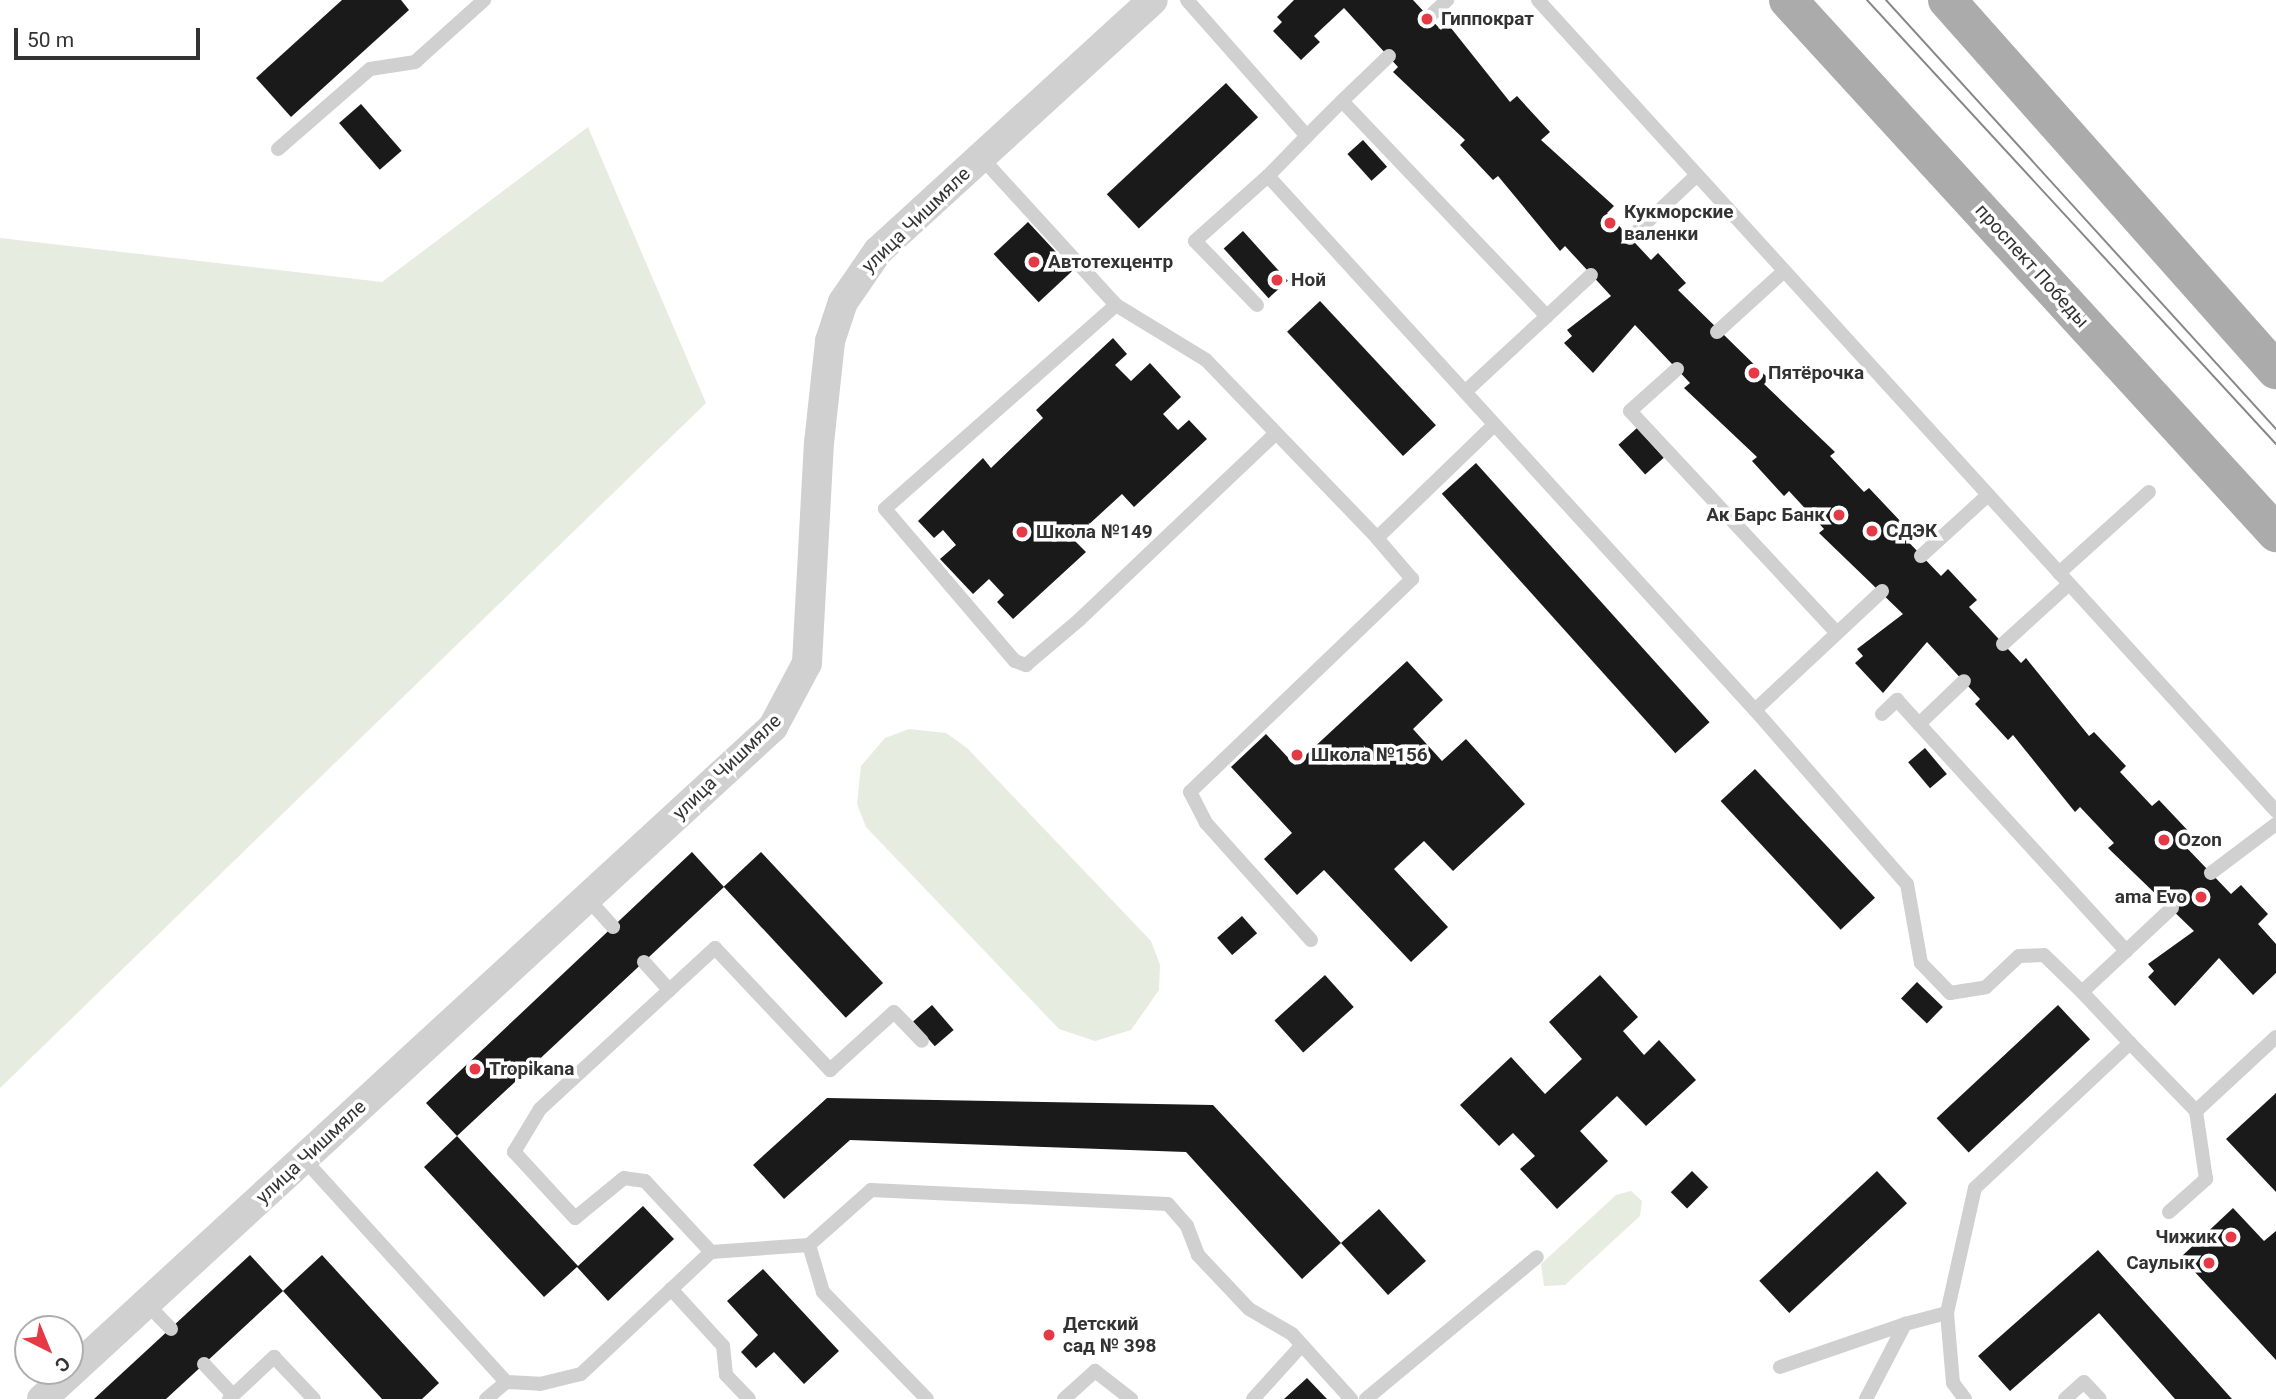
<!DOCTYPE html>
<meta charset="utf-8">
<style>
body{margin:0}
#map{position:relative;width:2276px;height:1399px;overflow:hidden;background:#fff;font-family:Roboto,sans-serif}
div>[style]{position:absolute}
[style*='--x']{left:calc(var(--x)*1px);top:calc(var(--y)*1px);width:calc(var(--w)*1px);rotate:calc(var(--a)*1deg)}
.green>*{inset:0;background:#e6ecdf}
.building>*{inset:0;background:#1a1a1a;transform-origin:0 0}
.lane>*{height:14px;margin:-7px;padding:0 7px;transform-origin:7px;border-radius:7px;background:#d0d0d0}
.street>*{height:30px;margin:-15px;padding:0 15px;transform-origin:15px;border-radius:15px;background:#d0d0d0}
.primary>*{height:38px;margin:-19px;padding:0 19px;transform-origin:19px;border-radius:19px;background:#ababab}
.tram>*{height:2px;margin:-1px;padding:0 1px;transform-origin:1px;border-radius:1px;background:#888}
.dots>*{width:19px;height:19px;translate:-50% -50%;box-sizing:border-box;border:4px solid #fff;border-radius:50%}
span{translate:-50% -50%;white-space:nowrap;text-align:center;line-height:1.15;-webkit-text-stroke:7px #fff;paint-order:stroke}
.poi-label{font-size:19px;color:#333;font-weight:700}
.left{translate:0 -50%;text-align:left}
.right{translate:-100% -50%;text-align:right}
.street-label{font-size:19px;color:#333}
.north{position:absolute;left:14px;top:1315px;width:70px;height:70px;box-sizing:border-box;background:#fff;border:2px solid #adadad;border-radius:50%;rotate:137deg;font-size:19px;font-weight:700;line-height:28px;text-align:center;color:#333}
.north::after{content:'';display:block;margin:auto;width:24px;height:32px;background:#e63946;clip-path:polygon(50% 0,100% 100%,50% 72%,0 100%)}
.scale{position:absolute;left:14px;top:28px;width:186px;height:32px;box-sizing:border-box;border:4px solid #333;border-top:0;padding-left:9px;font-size:21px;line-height:24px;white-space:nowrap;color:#333;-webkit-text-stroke:5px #fff;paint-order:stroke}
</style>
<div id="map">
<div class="green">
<div style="clip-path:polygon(588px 127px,706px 403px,0 1088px,0 238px,382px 282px)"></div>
<div style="clip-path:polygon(909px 729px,946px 733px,967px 748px,1151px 941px,1160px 965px,1159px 990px,1131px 1030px,1095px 1041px,1059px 1029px,866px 827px,857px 804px,861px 766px,885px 738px)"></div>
<div style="clip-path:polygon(1631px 1191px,1642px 1201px,1640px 1216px,1565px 1285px,1544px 1286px,1541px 1264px,1616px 1195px)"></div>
</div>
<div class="building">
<div style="clip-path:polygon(342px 0,401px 0,409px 10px,291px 117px,256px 78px)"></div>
<div style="clip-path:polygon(1294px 0,1413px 0,1441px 30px,1447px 23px,1510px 102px,1517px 96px,1550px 132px,1541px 140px,1614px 206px,1607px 213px,1651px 260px,1658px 253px,1686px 283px,1678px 290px,1769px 379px,1764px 384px,1835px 452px,1830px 456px,1864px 492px,1869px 488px,1903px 524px,1897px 530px,1941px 576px,1948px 569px,1977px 600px,1969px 607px,2021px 663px,2026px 658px,2089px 736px,2094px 732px,2126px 766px,2120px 772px,2152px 806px,2159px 800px,2193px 836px,2184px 845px,2231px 894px,2241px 885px,2268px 914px,2258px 924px,2276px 944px,2276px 973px,2253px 995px,2219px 958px,2175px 1006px,2148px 977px,2154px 971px,2148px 964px,2194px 931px,2108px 848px,2114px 843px,2080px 807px,2075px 812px,2013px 735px,2008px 740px,1975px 704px,1980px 699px,1927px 642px,1883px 693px,1855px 663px,1863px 656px,1857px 649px,1903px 614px,1819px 533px,1824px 529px,1789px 491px,1784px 496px,1752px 461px,1757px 457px,1684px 388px,1690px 383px,1635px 325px,1593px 373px,1564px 343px,1572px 336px,1567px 330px,1611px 296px,1565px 246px,1560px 251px,1498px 176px,1493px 180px,1460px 145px,1465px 140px,1393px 72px,1398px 67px,1344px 8px,1314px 36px,1320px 42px,1301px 60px,1273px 31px,1282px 22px,1277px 17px)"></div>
<div style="left:1226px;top:83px;width:47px;height:163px;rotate:47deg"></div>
<div style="left:361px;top:104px;width:62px;height:29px;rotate:49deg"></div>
<div style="left:1363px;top:140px;width:36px;height:21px;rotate:48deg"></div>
<div style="left:1028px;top:222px;width:66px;height:47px;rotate:47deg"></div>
<div style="left:1243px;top:231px;width:67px;height:26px;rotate:48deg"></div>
<div style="left:1320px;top:301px;width:170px;height:45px;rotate:47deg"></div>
<div style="clip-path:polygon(1113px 338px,1127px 354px,1115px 365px,1131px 381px,1150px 363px,1181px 397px,1163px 414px,1178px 430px,1189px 420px,1207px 439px,1134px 507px,1122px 494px,1073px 539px,1086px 552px,1013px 619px,997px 602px,1004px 595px,989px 579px,973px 594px,940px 559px,956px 545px,943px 530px,934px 538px,918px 521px,983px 458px,991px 468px,1043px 418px,1036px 410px)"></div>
<div style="left:1637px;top:428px;width:40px;height:25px;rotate:48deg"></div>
<div style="left:1476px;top:463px;width:349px;height:46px;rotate:48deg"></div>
<div style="clip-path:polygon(1407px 661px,1443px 700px,1413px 729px,1442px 761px,1466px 739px,1525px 804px,1453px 871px,1424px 841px,1394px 869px,1448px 927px,1411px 962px,1324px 870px,1297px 895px,1264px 859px,1292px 833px,1231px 767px,1266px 734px,1295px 765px)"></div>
<div style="left:1925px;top:748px;width:34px;height:22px;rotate:50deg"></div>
<div style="left:1755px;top:769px;width:176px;height:47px;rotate:47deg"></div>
<div style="clip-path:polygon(692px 852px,724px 887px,457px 1136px,578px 1266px,643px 1206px,674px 1239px,608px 1301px,577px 1267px,544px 1297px,424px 1167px,457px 1136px,426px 1103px)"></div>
<div style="left:761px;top:852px;width:179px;height:51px;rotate:47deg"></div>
<div style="left:1242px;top:916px;width:23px;height:33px;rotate:49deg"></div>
<div style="left:1325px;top:975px;width:43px;height:68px;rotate:48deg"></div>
<div style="clip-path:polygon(1600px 975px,1638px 1017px,1623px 1031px,1644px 1055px,1659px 1040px,1696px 1080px,1646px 1126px,1617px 1096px,1580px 1131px,1608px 1161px,1557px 1209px,1520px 1169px,1535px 1156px,1513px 1133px,1499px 1146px,1460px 1105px,1511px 1057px,1545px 1094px,1582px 1059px,1549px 1022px)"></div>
<div style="left:1917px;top:982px;width:36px;height:23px;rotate:44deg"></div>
<div style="left:932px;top:1005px;width:33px;height:25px;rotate:49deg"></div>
<div style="left:2058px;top:1005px;width:47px;height:166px;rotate:47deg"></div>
<div style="clip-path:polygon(2276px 1093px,2276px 1192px,2226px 1139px)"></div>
<div style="clip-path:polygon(827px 1098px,1213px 1105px,1341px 1243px,1379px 1209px,1426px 1261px,1388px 1295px,1341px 1243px,1302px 1279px,1186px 1152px,850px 1140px,784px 1199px,753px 1165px)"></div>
<div style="left:1692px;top:1171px;width:23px;height:30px;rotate:45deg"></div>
<div style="left:1877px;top:1171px;width:44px;height:161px;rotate:47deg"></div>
<div style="clip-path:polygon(2233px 1208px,2264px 1241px,2276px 1231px,2276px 1360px,2181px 1257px)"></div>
<div style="clip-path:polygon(2098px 1250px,2232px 1399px,2175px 1399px,2099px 1313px,2010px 1391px,1978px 1356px)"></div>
<div style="clip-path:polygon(250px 1255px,283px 1291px,322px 1255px,439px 1383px,422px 1399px,382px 1399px,283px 1291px,166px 1399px,94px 1399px)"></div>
<div style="clip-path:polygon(763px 1269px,839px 1351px,804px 1384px,774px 1352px,756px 1368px,741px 1352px,758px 1335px,727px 1301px)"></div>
<div style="clip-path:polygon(1307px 1378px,1327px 1399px,1284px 1399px)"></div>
</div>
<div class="lane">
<div style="--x:1187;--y:0;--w:181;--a:48.6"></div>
<div style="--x:1307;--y:136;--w:49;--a:-45"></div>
<div style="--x:1342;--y:101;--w:297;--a:46.4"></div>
<div style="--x:1547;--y:316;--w:60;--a:-43"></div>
<div style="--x:1538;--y:0;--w:1097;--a:47.7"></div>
<div style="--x:1429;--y:17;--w:25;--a:-43"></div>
<div style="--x:1342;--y:101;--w:65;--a:-43.8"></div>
<div style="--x:1307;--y:136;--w:56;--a:134.3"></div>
<div style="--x:1268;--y:176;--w:723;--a:47.64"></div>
<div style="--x:1755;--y:710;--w:174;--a:-43.1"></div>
<div style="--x:278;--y:149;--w:122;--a:-41"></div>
<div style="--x:370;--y:69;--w:46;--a:-8.8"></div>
<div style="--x:415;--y:62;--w:93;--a:-41.9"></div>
<div style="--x:981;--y:157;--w:200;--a:47.6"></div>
<div style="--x:1116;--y:305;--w:308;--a:138.6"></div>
<div style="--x:885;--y:509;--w:200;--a:49.5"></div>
<div style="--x:1015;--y:661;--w:12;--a:20"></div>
<div style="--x:1026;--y:665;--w:70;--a:-40.3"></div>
<div style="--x:1079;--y:620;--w:267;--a:-43.5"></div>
<div style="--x:1630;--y:238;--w:91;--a:-43.2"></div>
<div style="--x:1116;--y:305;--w:105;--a:31.4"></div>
<div style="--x:1206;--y:360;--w:247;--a:46.1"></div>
<div style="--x:1257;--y:305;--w:89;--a:-134.1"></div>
<div style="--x:1195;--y:241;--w:98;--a:-41.7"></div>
<div style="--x:1717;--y:332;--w:89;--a:-42.3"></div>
<div style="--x:1677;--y:369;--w:63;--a:138.2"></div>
<div style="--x:1630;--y:411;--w:302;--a:47"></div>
<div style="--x:1466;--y:391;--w:110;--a:-42.8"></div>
<div style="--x:1921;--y:556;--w:91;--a:-42.3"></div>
<div style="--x:2059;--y:573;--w:121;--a:-42"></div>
<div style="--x:2003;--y:644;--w:89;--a:-42.3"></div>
<div style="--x:1755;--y:710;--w:231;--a:48.9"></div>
<div style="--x:1907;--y:884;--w:80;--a:80"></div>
<div style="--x:1921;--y:963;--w:42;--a:46"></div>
<div style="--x:1950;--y:993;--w:36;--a:-9"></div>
<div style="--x:1986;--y:987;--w:45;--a:-43.2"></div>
<div style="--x:2019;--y:956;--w:25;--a:-2"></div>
<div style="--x:2044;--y:955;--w:53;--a:44.2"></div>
<div style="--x:1882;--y:714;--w:21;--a:-43"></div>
<div style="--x:1897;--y:700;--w:340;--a:47.6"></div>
<div style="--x:2126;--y:951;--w:60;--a:137"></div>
<div style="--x:2082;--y:992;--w:70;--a:46.7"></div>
<div style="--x:1919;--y:724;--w:62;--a:-43.7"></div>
<div style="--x:2211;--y:873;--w:81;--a:-37"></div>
<div style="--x:587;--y:898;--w:39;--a:48"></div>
<div style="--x:1311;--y:940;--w:157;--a:-131.9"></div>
<div style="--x:1206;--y:823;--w:35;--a:-117"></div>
<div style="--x:1190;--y:792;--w:308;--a:-43.8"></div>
<div style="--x:1412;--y:579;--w:54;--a:-130.5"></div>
<div style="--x:1377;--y:538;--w:160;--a:-44"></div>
<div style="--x:2126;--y:951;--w:63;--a:-43.1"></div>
<div style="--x:644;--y:962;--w:38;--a:48"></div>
<div style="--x:303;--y:1158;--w:302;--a:47.8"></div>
<div style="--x:506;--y:1382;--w:34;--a:3"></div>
<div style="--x:540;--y:1384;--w:42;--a:-13.7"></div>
<div style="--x:581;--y:1374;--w:178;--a:-43.2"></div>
<div style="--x:711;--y:1252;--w:97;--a:-132.9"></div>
<div style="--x:645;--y:1181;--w:21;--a:-172"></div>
<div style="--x:624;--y:1178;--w:63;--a:140.8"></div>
<div style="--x:575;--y:1218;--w:90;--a:-132.7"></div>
<div style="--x:514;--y:1152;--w:50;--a:-58.8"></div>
<div style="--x:540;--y:1109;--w:238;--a:-42.6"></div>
<div style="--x:715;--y:948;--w:168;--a:46.7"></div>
<div style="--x:830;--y:1070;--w:86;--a:-42.2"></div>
<div style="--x:894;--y:1012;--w:40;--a:46"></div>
<div style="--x:2169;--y:1212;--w:50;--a:-41.7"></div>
<div style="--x:2206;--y:1179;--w:69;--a:-98.4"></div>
<div style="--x:809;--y:1245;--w:49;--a:73.4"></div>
<div style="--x:823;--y:1292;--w:149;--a:45.8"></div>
<div style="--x:711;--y:1252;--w:98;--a:-4.1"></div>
<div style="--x:809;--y:1245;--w:83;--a:-41.6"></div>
<div style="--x:871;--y:1190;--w:297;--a:2.7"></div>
<div style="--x:1168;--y:1204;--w:29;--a:49"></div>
<div style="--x:1187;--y:1226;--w:31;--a:69"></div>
<div style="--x:1198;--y:1255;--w:74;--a:46.6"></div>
<div style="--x:1249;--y:1309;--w:50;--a:30.2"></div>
<div style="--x:1292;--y:1334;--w:88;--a:47.8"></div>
<div style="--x:671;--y:1289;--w:77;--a:47.6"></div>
<div style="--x:723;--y:1346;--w:29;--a:84"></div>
<div style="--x:726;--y:1375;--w:33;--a:46"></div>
<div style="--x:146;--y:1303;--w:36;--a:46"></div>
<div style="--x:1947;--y:1313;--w:70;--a:85.1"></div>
<div style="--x:1953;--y:1383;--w:20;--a:53"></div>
<div style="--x:204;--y:1364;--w:42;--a:46.9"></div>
<div style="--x:1780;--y:1367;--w:132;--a:-19"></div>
<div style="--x:229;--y:1399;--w:62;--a:-43"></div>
<div style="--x:274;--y:1357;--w:58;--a:46.4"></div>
<div style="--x:486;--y:1399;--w:26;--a:-40"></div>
<div style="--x:1064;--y:1399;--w:42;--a:-42.1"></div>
<div style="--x:1095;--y:1371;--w:46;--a:37.9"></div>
<div style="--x:1253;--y:1399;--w:73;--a:-47.8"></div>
<div style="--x:1366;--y:1399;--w:222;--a:-39.7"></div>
<div style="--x:1866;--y:1399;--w:85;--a:-62.5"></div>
<div style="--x:1905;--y:1324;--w:43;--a:-14.7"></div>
<div style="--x:1947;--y:1313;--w:128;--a:-77.4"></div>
<div style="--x:1975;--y:1188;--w:212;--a:-43.1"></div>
<div style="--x:2130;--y:1043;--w:95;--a:45.9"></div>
<div style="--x:2196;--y:1111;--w:109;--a:-42.8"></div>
<div style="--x:2065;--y:1399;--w:25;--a:-42"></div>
<div style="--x:2084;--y:1382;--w:23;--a:47"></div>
</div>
<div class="street">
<div style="--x:42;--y:1399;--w:993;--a:-42.59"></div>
<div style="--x:773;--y:727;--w:72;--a:-62"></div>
<div style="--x:807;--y:663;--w:220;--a:-86.9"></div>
<div style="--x:819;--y:443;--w:103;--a:-83.8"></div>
<div style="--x:830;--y:341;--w:41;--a:-71.6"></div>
<div style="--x:843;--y:302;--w:62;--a:-55.5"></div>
<div style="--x:878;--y:251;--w:372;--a:-42.4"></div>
</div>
<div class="primary">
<div style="--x:1788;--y:0;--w:723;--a:47.52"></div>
<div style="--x:1947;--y:0;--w:495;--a:48.4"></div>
</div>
<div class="tram">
<div style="--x:1867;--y:0;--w:604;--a:47.35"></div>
<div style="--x:1886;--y:0;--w:580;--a:47.73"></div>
</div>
<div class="dots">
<div style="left:1427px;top:19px;background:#e63946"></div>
<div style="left:1610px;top:223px;background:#e63946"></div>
<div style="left:1034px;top:262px;background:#e63946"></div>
<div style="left:1277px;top:280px;background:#e63946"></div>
<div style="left:1754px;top:373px;background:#e63946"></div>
<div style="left:1839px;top:515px;background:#e63946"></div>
<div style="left:1872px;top:531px;background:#e63946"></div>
<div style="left:1022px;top:532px;background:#e63946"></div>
<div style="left:1297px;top:755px;background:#e63946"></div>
<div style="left:2164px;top:840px;background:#e63946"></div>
<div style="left:2201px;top:897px;background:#e63946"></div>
<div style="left:475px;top:1069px;background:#e63946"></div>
<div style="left:2231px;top:1237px;background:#e63946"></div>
<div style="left:2209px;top:1263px;background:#e63946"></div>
<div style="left:1049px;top:1335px;background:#e63946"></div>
</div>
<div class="poi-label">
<span class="left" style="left:1441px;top:19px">Гиппократ</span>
<span class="left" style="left:1624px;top:223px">Кукморские<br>валенки</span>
<span class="left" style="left:1048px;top:262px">Автотехцентр</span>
<span class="left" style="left:1291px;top:280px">Ной</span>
<span class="left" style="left:1768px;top:373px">Пятёрочка</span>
<span class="right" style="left:1825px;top:515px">Ак Барс Банк</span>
<span class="left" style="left:1886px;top:531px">СДЭК</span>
<span class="left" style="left:1036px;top:532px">Школа №149</span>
<span class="left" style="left:1311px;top:755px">Школа №156</span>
<span class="left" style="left:2178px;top:840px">Ozon</span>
<span class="right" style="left:2187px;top:897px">ama Evo</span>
<span class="left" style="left:489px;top:1069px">Tropikana</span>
<span class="right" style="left:2217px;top:1237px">Чижик</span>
<span class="right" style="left:2195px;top:1263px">Саулык</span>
<span class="left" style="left:1063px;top:1335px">Детский<br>сад № 398</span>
</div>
<div class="street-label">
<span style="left:916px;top:220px;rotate:-44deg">улица Чишмяле</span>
<span style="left:2032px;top:266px;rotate:48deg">проспект Победы</span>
<span style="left:727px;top:767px;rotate:-44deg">улица Чишмяле</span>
<span style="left:311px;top:1152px;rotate:-43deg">улица Чишмяле</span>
</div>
<div class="north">С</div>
<div class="scale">50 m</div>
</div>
